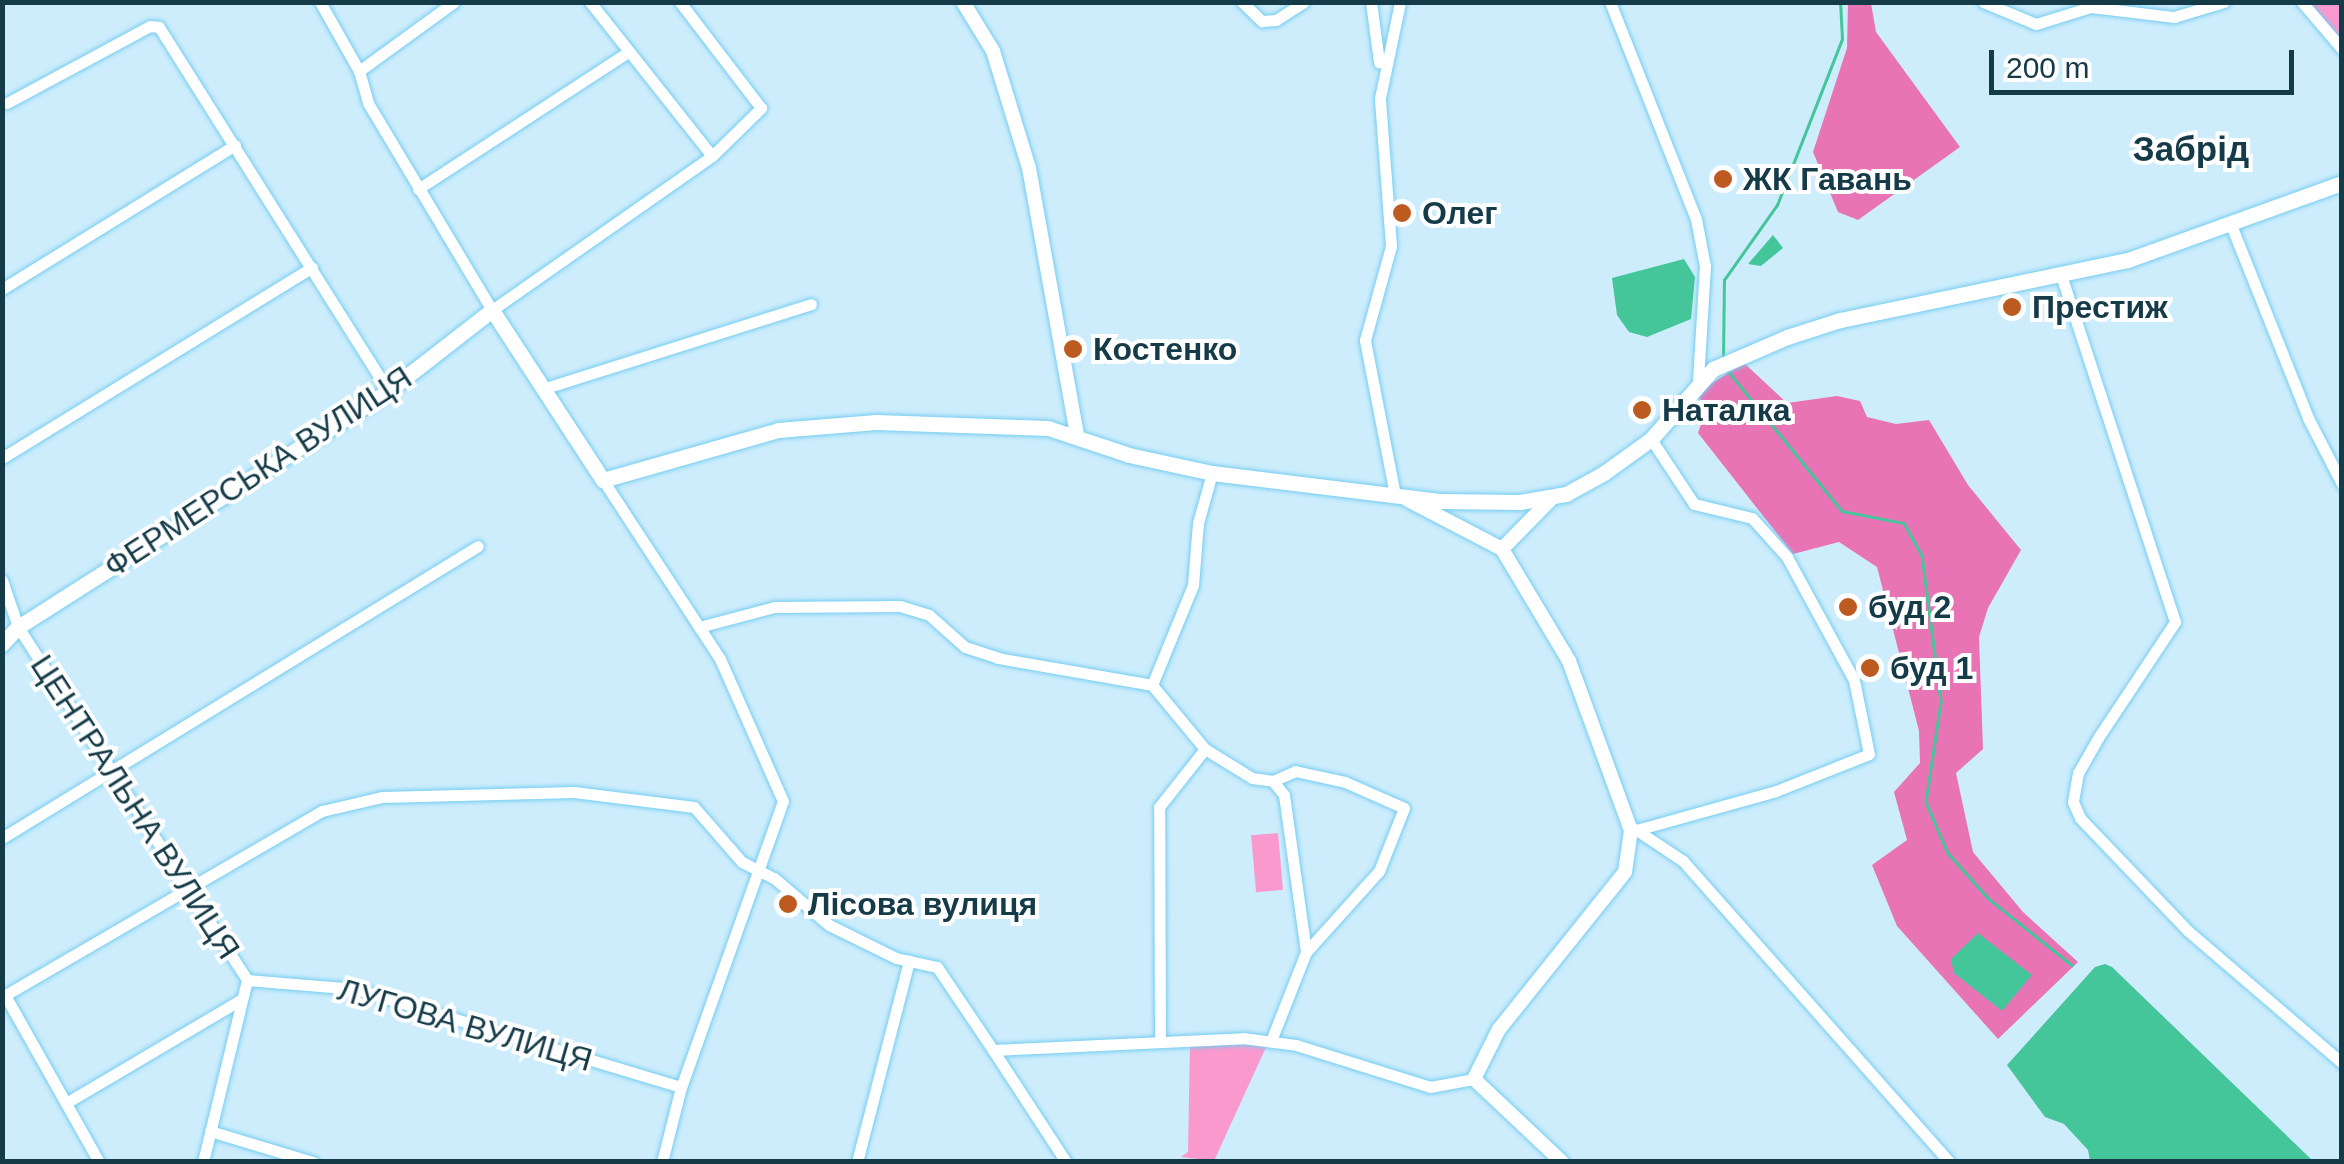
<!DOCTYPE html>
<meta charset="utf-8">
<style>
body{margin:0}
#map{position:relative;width:2344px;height:1164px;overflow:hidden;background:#cdedfc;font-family:Arial,sans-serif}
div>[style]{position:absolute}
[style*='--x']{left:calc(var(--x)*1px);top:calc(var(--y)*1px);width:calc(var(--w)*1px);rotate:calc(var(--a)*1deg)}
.green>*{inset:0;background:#fa99cd;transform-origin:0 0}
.forest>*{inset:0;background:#e874b5}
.water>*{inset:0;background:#45c59a}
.stream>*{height:2.5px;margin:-1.25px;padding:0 1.25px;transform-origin:1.25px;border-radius:1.25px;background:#45c59a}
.roads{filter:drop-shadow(0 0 2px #76cdf1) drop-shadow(0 0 2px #76cdf1)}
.minor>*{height:11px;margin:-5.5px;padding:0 5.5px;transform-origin:5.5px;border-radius:5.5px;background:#fff}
.tertiary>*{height:14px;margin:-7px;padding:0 7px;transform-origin:7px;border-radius:7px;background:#fff}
.secondary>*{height:15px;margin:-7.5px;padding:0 7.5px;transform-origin:7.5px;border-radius:7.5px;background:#fff}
.dots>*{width:28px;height:28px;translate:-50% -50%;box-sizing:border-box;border:5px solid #fff;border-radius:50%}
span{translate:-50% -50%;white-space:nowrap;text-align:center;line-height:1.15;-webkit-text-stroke:8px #fff;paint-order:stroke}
.poi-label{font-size:32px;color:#153b49;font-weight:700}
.left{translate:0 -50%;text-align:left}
.street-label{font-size:32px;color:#153b49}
.neighbourhood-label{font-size:35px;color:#153b49;font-weight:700}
.frame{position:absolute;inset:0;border:5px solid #153b49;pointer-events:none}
.scale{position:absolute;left:1989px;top:50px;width:305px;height:45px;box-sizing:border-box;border:5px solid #153b49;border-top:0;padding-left:12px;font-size:30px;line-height:35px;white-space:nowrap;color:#153b49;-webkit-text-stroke:8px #fff;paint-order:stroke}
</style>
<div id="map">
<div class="green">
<div style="clip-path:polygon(2308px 3px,2341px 3px,2341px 39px,2314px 10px)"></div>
<div style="left:1278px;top:833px;width:57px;height:27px;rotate:85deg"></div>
<div style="clip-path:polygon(1190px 1042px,1267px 1045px,1214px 1161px,1181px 1157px,1188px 1152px)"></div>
</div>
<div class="forest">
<div style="clip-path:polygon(1848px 3px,1871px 3px,1876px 32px,1960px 147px,1858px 220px,1838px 212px,1813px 152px,1847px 48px)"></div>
<div style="clip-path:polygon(1744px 363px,1787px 403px,1837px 396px,1860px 401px,1867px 417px,1896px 424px,1929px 420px,1968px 485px,2021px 550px,1988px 608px,1979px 637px,1983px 749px,1956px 773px,1973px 852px,2023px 912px,2078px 962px,1998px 1039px,1897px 926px,1872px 865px,1907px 840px,1894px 792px,1920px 763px,1919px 731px,1877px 567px,1839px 542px,1793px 554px,1698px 433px,1706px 409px,1696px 393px)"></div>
</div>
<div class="water">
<div style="clip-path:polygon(1773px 235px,1783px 248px,1761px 266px,1748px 264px)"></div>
<div style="clip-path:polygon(1684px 259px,1695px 277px,1691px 319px,1647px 337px,1629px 332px,1617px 315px,1612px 278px)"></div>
<div style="clip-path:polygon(1978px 933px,2032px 975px,2002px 1011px,1954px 973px,1951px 959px)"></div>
<div style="clip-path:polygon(2105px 964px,2112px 967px,2313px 1161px,2090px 1161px,2088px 1150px,2064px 1124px,2045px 1117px,2007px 1065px,2095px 967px)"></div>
</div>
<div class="stream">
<div style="--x:1723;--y:359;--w:79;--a:-89.3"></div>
<div style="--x:1724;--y:280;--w:92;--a:-54.8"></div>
<div style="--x:1777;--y:205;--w:178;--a:-68.6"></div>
<div style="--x:1842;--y:39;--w:37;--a:-93"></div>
<div style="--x:1728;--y:371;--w:181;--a:50.8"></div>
<div style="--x:1842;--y:511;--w:63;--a:11"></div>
<div style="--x:1904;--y:523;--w:37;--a:61"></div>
<div style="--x:1922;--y:555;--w:148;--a:82.6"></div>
<div style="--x:1941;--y:702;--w:101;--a:98.5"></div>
<div style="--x:1926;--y:802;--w:56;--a:66.7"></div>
<div style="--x:1948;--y:853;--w:62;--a:48.3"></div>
<div style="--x:1989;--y:899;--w:106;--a:38.5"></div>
</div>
<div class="roads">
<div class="minor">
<div style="--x:320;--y:2;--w:79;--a:60.5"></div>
<div style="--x:359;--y:71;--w:33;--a:74"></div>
<div style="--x:368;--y:103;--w:241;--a:59.1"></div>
<div style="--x:492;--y:310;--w:269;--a:-35"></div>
<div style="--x:712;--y:156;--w:69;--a:-44.4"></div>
<div style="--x:761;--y:108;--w:133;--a:-127.4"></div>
<div style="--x:590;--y:2;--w:196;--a:51.6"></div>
<div style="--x:1242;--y:2;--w:28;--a:44"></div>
<div style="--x:1262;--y:21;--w:14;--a:-4"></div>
<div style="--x:1276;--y:20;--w:33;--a:-33"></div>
<div style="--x:1371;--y:2;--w:61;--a:82.4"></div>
<div style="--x:1610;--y:2;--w:233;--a:68.4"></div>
<div style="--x:1696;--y:219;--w:48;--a:79.2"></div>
<div style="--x:1705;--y:266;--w:114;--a:93.5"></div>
<div style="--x:1983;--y:2;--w:57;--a:22.5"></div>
<div style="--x:2036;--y:24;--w:58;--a:-17.2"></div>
<div style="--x:2091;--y:7;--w:84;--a:6.9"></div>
<div style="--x:2174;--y:17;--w:52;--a:-16.7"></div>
<div style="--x:2302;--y:2;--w:62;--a:49.6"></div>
<div style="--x:359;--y:71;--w:117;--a:-36"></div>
<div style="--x:7;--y:103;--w:162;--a:-28.3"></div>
<div style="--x:150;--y:26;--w:9;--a:6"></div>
<div style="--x:159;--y:27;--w:430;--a:57.8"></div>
<div style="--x:418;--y:189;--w:251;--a:-33.1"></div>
<div style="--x:2231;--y:225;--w:208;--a:68.2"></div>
<div style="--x:2308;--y:418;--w:74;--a:62.7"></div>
<div style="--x:2061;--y:275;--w:365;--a:71.8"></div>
<div style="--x:2175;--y:622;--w:139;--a:123.6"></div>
<div style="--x:2098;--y:738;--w:40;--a:119.7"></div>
<div style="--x:2078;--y:773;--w:29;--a:100"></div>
<div style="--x:2073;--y:802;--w:17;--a:66"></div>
<div style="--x:2080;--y:818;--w:156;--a:46.3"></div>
<div style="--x:2188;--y:931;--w:203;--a:40.6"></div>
<div style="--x:2;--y:289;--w:274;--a:-31.7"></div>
<div style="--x:542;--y:389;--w:282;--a:-17.5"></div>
<div style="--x:2;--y:458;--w:364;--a:-31.6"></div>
<div style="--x:603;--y:480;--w:214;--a:56.8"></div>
<div style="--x:720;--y:659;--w:155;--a:66.1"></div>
<div style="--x:783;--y:801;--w:304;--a:109.6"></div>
<div style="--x:681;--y:1087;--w:77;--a:104.2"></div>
<div style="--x:1395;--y:495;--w:158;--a:-101"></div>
<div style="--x:1365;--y:340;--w:98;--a:-74.5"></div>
<div style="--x:1391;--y:246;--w:148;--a:-94.3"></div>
<div style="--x:1380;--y:98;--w:98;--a:-78.2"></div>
<div style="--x:2;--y:580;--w:50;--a:71.2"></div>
<div style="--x:18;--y:627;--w:421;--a:57"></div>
<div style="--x:247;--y:980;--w:187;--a:103.6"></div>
<div style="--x:699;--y:627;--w:78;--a:-14.9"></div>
<div style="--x:774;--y:607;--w:126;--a:-0.5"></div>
<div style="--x:900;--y:606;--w:30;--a:17"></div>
<div style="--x:929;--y:615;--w:48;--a:41.6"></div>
<div style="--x:965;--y:647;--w:35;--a:18"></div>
<div style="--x:998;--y:658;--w:156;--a:9.9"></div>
<div style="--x:1152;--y:685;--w:83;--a:50.4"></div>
<div style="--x:1205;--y:749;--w:55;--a:31.7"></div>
<div style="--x:1252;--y:778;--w:21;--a:8"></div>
<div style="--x:1273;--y:781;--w:18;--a:52"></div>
<div style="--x:1284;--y:795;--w:159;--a:82"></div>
<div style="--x:1306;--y:952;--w:96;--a:111.5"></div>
<div style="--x:1152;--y:685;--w:108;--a:-67.7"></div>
<div style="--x:1193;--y:585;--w:62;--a:-85.4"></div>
<div style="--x:1198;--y:523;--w:52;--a:-74.4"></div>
<div style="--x:1273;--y:781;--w:24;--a:-24"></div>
<div style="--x:1295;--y:771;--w:51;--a:12.4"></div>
<div style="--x:1345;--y:782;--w:64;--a:23.8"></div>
<div style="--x:1404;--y:808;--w:68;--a:111.6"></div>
<div style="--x:1379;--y:871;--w:109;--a:132"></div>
<div style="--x:1635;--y:829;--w:58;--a:33.7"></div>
<div style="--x:1683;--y:861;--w:402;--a:48.5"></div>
<div style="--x:1640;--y:829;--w:141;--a:-15.6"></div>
<div style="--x:1776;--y:791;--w:100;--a:-21.7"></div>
<div style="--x:1869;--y:754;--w:76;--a:-101.5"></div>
<div style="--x:1854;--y:680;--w:140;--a:-118.6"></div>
<div style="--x:1787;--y:557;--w:52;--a:-131.9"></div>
<div style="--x:1752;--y:518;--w:60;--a:-166.4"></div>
<div style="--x:1694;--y:504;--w:78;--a:-123.5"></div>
<div style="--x:2;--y:838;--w:558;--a:-31.53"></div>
<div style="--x:247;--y:980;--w:109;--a:4.7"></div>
<div style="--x:356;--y:989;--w:339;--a:16.8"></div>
<div style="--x:2;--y:997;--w:370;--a:-30.2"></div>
<div style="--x:322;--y:811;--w:62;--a:-13.1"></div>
<div style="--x:382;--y:797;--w:192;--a:-1.5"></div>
<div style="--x:574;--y:792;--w:121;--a:7.1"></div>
<div style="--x:694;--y:807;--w:73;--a:48.9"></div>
<div style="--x:742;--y:862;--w:36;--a:27"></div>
<div style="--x:774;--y:878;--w:72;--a:40.5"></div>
<div style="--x:829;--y:925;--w:75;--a:26.2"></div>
<div style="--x:896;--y:958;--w:42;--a:12.4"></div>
<div style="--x:937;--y:967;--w:100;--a:56"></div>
<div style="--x:993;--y:1050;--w:250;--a:-2.7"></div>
<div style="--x:1243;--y:1038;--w:53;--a:7.5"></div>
<div style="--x:1296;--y:1045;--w:140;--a:17.4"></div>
<div style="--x:1430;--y:1087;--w:45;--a:-10.3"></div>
<div style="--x:6;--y:997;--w:189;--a:60.6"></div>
<div style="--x:1160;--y:1038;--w:231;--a:-90.2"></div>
<div style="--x:1159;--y:807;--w:74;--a:-51.6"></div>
<div style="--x:993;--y:1050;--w:134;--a:56.9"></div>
<div style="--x:66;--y:1103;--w:204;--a:-30.6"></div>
<div style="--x:210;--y:1131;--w:108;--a:16.8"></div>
<div style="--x:857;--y:1162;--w:208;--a:-75.5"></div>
</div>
<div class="tertiary">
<div style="--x:963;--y:2;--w:57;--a:58.5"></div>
<div style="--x:993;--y:51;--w:122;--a:72.9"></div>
<div style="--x:1029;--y:168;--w:271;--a:79.8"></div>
<div style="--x:1408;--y:500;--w:106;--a:27.5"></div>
<div style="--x:1502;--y:549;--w:131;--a:59.1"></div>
<div style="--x:1569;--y:661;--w:180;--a:69.9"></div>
<div style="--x:1631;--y:830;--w:42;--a:98.1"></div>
<div style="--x:1625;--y:872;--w:201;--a:128.7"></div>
<div style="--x:1499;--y:1029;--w:56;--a:116.6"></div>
<div style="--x:1474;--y:1079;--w:121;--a:43.3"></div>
<div style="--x:1502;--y:549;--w:71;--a:-45.6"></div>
</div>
<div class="secondary">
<div style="--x:2;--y:644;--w:23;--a:-47"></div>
<div style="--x:18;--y:627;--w:439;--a:-32.5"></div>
<div style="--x:388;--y:391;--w:132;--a:-37.9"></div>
<div style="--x:492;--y:310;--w:203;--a:56.9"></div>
<div style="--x:603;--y:480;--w:182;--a:-15.9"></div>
<div style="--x:778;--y:430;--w:98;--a:-4.7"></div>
<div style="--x:876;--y:422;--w:172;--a:2"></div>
<div style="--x:1048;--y:428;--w:85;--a:18.4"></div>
<div style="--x:1129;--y:455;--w:85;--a:12.2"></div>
<div style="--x:1212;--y:473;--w:229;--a:7"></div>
<div style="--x:1439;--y:501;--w:81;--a:0.7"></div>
<div style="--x:1520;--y:502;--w:47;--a:-9.9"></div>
<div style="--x:1566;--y:494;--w:43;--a:-28.9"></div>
<div style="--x:1604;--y:473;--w:58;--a:-35.9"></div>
<div style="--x:1651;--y:439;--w:94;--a:-48.5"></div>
<div style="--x:1713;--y:369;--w:81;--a:-23.4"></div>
<div style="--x:1787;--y:337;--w:56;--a:-17.8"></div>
<div style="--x:1840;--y:320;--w:294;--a:-11.8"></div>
<div style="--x:2128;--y:260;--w:227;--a:-19.8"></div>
</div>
</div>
<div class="dots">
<div style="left:1723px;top:179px;background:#bc5a1f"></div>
<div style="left:1402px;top:213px;background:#bc5a1f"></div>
<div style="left:2012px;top:307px;background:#bc5a1f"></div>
<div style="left:1073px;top:349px;background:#bc5a1f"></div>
<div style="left:1642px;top:410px;background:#bc5a1f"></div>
<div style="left:1848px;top:607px;background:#bc5a1f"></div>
<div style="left:1870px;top:668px;background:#bc5a1f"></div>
<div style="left:788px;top:904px;background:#bc5a1f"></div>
</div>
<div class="poi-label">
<span class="left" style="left:1743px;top:179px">ЖК Гавань</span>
<span class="left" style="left:1422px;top:213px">Олег</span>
<span class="left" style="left:2032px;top:307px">Престиж</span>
<span class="left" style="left:1093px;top:349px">Костенко</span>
<span class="left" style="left:1662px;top:410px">Наталка</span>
<span class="left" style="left:1868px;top:607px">буд 2</span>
<span class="left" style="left:1890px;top:668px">буд 1</span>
<span class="left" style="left:808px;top:904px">Лісова вулиця</span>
</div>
<div class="street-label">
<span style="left:258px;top:472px;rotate:-33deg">ФЕРМЕРСЬКА ВУЛИЦЯ</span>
<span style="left:135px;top:807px;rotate:57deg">ЦЕНТРАЛЬНА ВУЛИЦЯ</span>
<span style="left:465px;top:1025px;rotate:16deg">ЛУГОВА ВУЛИЦЯ</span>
</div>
<div class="neighbourhood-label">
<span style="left:2191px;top:149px">Забрід</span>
</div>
<div class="frame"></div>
<div class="scale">200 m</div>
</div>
